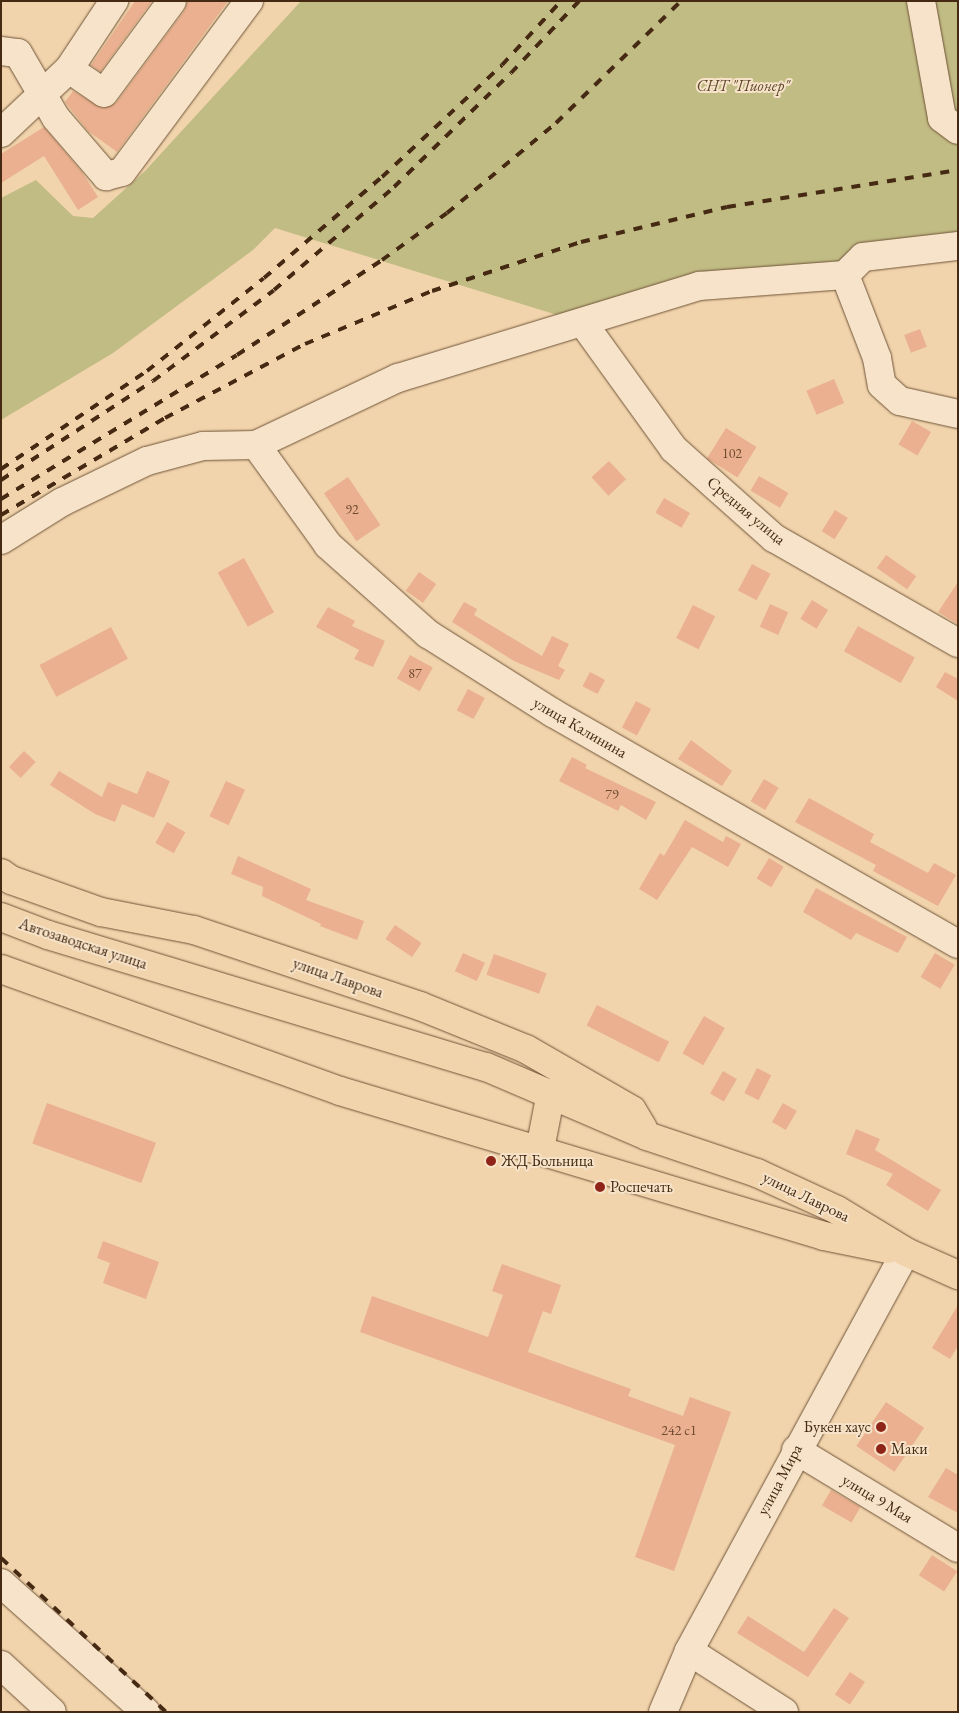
<!DOCTYPE html>
<meta charset="utf-8">
<style>
body{margin:0}
#map{position:relative;width:959px;height:1713px;overflow:hidden;background:#f1d4ac;font-family:"EB Garamond",serif}
div>[style]{position:absolute}
[style*='--x']{left:calc(var(--x)*1px);top:calc(var(--y)*1px);width:calc(var(--w)*1px);rotate:calc(var(--a)*1deg)}
.green>*{inset:0;background:#c1bb84}
.building>*{inset:0;background:#eab08f;transform-origin:0 0}
.roads{filter:drop-shadow(0 0 1px #705438) drop-shadow(0 0 1px #705438)}
.minor>*{height:28px;margin:-14px;padding:0 14px;transform-origin:14px;border-radius:14px;background:#f6e3c9}
.major>*{height:28px;margin:-14px;padding:0 14px;transform-origin:14px;border-radius:14px;background:#f1d4ac}
.rail>*{height:4px;margin-top:-2px;transform-origin:0;background:repeating-linear-gradient(90deg,#452912 0 9px,transparent 0 18px)}
.dots>*{width:14px;height:14px;translate:-50% -50%;box-sizing:border-box;border:2px solid #f6e3c9;border-radius:50%}
span{translate:-50% -50%;white-space:nowrap;text-align:center;line-height:1.15;-webkit-text-stroke:4px #f6e3c9;paint-order:stroke}
.number-label{font-size:14px;color:#6e4b31}
.number-label span{-webkit-text-stroke-width:0}
.park-label{font-size:16px;color:#5e4629;font-style:italic}
.street-label{font-size:16px;color:#452912}
.poi-label{font-size:16px;color:#452912}
.left{translate:0 -50%;text-align:left}
.right{translate:-100% -50%;text-align:right}
.frame{position:absolute;inset:0;border:2px solid #452912;pointer-events:none}
</style>
<div id="map">
<div class="green">
<div style="clip-path:polygon(301px 1px,958px 1px,958px 246px,583px 323px,275px 228px,253px 250px,113px 353px,1px 420px,1px 198px,36px 180px,73px 216px,93px 218px,145px 171px)"></div>
</div>
<div class="building">
<div style="clip-path:polygon(135px 1px,152px 1px,100px 72px,91px 65px)"></div>
<div style="clip-path:polygon(187px 1px,228px 1px,117px 152px,88px 131px,65px 102px,73px 91px,102px 108px,116px 103px,185px 10px)"></div>
<div style="clip-path:polygon(44px 127px,82px 172px,98px 197px,78px 210px,44px 156px,1px 183px,1px 154px)"></div>
<div style="left:920px;top:329px;width:19px;height:17px;rotate:69deg"></div>
<div style="left:834px;top:379px;width:26px;height:30px;rotate:67deg"></div>
<div style="left:912px;top:421px;width:22px;height:27px;rotate:30deg"></div>
<div style="left:726px;top:428px;width:36px;height:36px;rotate:32deg"></div>
<div style="left:609px;top:461px;width:25px;height:24px;rotate:47deg"></div>
<div style="left:759px;top:476px;width:34px;height:17px;rotate:30deg"></div>
<div style="left:348px;top:477px;width:58px;height:29px;rotate:56deg"></div>
<div style="left:664px;top:498px;width:30px;height:17px;rotate:30deg"></div>
<div style="left:835px;top:510px;width:15px;height:25px;rotate:32deg"></div>
<div style="left:886px;top:555px;width:37px;height:16px;rotate:35deg"></div>
<div style="left:244px;top:558px;width:62px;height:30px;rotate:61deg"></div>
<div style="left:752px;top:564px;width:21px;height:30px;rotate:28deg"></div>
<div style="left:419px;top:572px;width:21px;height:23px;rotate:35deg"></div>
<div style="clip-path:polygon(958px 582px,958px 624px,938px 612px)"></div>
<div style="left:812px;top:600px;width:19px;height:22px;rotate:32deg"></div>
<div style="clip-path:polygon(464px 602px,477px 609px,474px 615px,542px 656px,552px 636px,569px 644px,558px 666px,565px 670px,559px 680px,514px 661px,452px 622px)"></div>
<div style="left:770px;top:604px;width:20px;height:25px;rotate:24deg"></div>
<div style="left:693px;top:605px;width:25px;height:37px;rotate:27deg"></div>
<div style="clip-path:polygon(328px 607px,355px 621px,352px 626px,385px 641px,373px 667px,354px 659px,359px 650px,316px 627px)"></div>
<div style="left:858px;top:626px;width:65px;height:29px;rotate:29deg"></div>
<div style="left:111px;top:627px;width:36px;height:81px;rotate:62deg"></div>
<div style="left:410px;top:655px;width:26px;height:27px;rotate:29deg"></div>
<div style="left:590px;top:672px;width:17px;height:16px;rotate:28deg"></div>
<div style="clip-path:polygon(945px 672px,958px 679px,958px 701px,936px 687px)"></div>
<div style="left:468px;top:689px;width:19px;height:24px;rotate:28deg"></div>
<div style="left:636px;top:701px;width:17px;height:30px;rotate:28deg"></div>
<div style="clip-path:polygon(691px 740px,732px 771px,722px 786px,678px 759px)"></div>
<div style="left:24px;top:751px;width:16px;height:22px;rotate:43deg"></div>
<div style="clip-path:polygon(572px 757px,587px 765px,585px 768px,656px 802px,646px 820px,621px 805px,618px 811px,559px 781px)"></div>
<div style="clip-path:polygon(59px 771px,102px 797px,108px 782px,137px 794px,147px 771px,170px 781px,154px 818px,122px 804px,115px 822px,95px 814px,50px 785px)"></div>
<div style="left:764px;top:779px;width:17px;height:26px;rotate:31deg"></div>
<div style="left:226px;top:781px;width:21px;height:39px;rotate:25deg"></div>
<div style="clip-path:polygon(809px 798px,874px 834px,870px 842px,928px 873px,934px 863px,956px 875px,938px 906px,873px 871px,876px 865px,795px 822px)"></div>
<div style="clip-path:polygon(685px 820px,723px 842px,726px 836px,741px 844px,728px 867px,692px 847px,657px 900px,639px 889px,660px 853px,664px 856px)"></div>
<div style="left:167px;top:822px;width:21px;height:24px;rotate:29deg"></div>
<div style="clip-path:polygon(238px 856px,311px 889px,306px 900px,364px 921px,357px 940px,320px 926px,321px 924px,262px 896px,263px 887px,231px 874px)"></div>
<div style="left:769px;top:858px;width:17px;height:24px;rotate:31deg"></div>
<div style="clip-path:polygon(816px 888px,907px 937px,898px 953px,856px 933px,851px 940px,803px 912px)"></div>
<div style="left:395px;top:925px;width:32px;height:17px;rotate:34deg"></div>
<div style="left:463px;top:953px;width:24px;height:20px;rotate:24deg"></div>
<div style="left:935px;top:953px;width:23px;height:28px;rotate:31deg"></div>
<div style="left:494px;top:954px;width:56px;height:22px;rotate:20deg"></div>
<div style="left:597px;top:1005px;width:81px;height:23px;rotate:27deg"></div>
<div style="left:704px;top:1016px;width:24px;height:43px;rotate:30deg"></div>
<div style="left:757px;top:1068px;width:16px;height:28px;rotate:27deg"></div>
<div style="left:723px;top:1071px;width:16px;height:26px;rotate:30deg"></div>
<div style="left:47px;top:1103px;width:116px;height:43px;rotate:20deg"></div>
<div style="left:783px;top:1103px;width:16px;height:22px;rotate:30deg"></div>
<div style="clip-path:polygon(856px 1129px,880px 1139px,875px 1150px,941px 1190px,928px 1211px,886px 1185px,893px 1174px,846px 1154px)"></div>
<div style="clip-path:polygon(103px 1241px,159px 1262px,146px 1299px,103px 1283px,110px 1263px,97px 1258px)"></div>
<div style="clip-path:polygon(502px 1264px,561px 1285px,551px 1314px,543px 1311px,528px 1352px,631px 1389px,628px 1396px,683px 1416px,690px 1397px,731px 1412px,674px 1571px,635px 1557px,675px 1445px,360px 1332px,372px 1296px,488px 1337px,503px 1295px,492px 1291px)"></div>
<div style="clip-path:polygon(958px 1305px,958px 1346px,950px 1359px,932px 1348px)"></div>
<div style="left:886px;top:1402px;width:46px;height:53px;rotate:34deg"></div>
<div style="clip-path:polygon(946px 1468px,958px 1475px,958px 1513px,928px 1497px)"></div>
<div style="left:831px;top:1490px;width:34px;height:18px;rotate:30deg"></div>
<div style="left:932px;top:1555px;width:30px;height:24px;rotate:33deg"></div>
<div style="clip-path:polygon(834px 1608px,849px 1618px,808px 1677px,737px 1633px,748px 1616px,804px 1652px)"></div>
<div style="left:850px;top:1672px;width:18px;height:27px;rotate:34deg"></div>
</div>
<div class="roads">
<div class="minor">
<div style="--x:921;--y:1;--w:119;--a:79.8"></div>
<div style="--x:942;--y:118;--w:20;--a:37"></div>
<div style="--x:1;--y:51;--w:17;--a:7"></div>
<div style="--x:18;--y:53;--w:75;--a:59.7"></div>
<div style="--x:56;--y:118;--w:77;--a:49.2"></div>
<div style="--x:106;--y:176;--w:16;--a:-14"></div>
<div style="--x:122;--y:172;--w:213;--a:-53.4"></div>
<div style="--x:69;--y:69;--w:42;--a:34.4"></div>
<div style="--x:104;--y:93;--w:114;--a:-53.5"></div>
<div style="--x:1;--y:133;--w:93;--a:-43.3"></div>
<div style="--x:69;--y:69;--w:82;--a:-56.5"></div>
<div style="--x:845;--y:275;--w:89;--a:68.9"></div>
<div style="--x:877;--y:358;--w:27;--a:80"></div>
<div style="--x:882;--y:385;--w:24;--a:42"></div>
<div style="--x:900;--y:401;--w:59;--a:12.6"></div>
<div style="--x:583;--y:323;--w:155;--a:54.2"></div>
<div style="--x:674;--y:449;--w:134;--a:41.7"></div>
<div style="--x:774;--y:538;--w:212;--a:29.7"></div>
<div style="--x:256;--y:445;--w:123;--a:54.2"></div>
<div style="--x:328;--y:545;--w:134;--a:41.7"></div>
<div style="--x:428;--y:634;--w:148;--a:32.3"></div>
<div style="--x:553;--y:713;--w:466;--a:29.7"></div>
<div style="--x:1;--y:540;--w:72;--a:-31.9"></div>
<div style="--x:62;--y:502;--w:94;--a:-25.8"></div>
<div style="--x:147;--y:461;--w:58;--a:-15"></div>
<div style="--x:203;--y:446;--w:53;--a:-1.1"></div>
<div style="--x:256;--y:445;--w:157;--a:-25.3"></div>
<div style="--x:398;--y:378;--w:315;--a:-17"></div>
<div style="--x:699;--y:286;--w:146;--a:-4.3"></div>
<div style="--x:845;--y:275;--w:25;--a:-45"></div>
<div style="--x:863;--y:257;--w:96;--a:-6.6"></div>
<div style="--x:796;--y:1450;--w:189;--a:31.2"></div>
<div style="--x:1;--y:1583;--w:194;--a:41.7"></div>
<div style="--x:689;--y:1651;--w:113;--a:32.7"></div>
<div style="--x:1;--y:1665;--w:69;--a:42.7"></div>
<div style="--x:663;--y:1712;--w:66;--a:-66.9"></div>
<div style="--x:689;--y:1651;--w:454;--a:-61.5"></div>
</div>
<div class="major">
<div style="--x:1;--y:873;--w:12;--a:35"></div>
<div style="--x:11;--y:880;--w:96;--a:19.6"></div>
<div style="--x:101;--y:912;--w:95;--a:11"></div>
<div style="--x:194;--y:930;--w:238;--a:18.6"></div>
<div style="--x:420;--y:1006;--w:114;--a:22.1"></div>
<div style="--x:526;--y:1049;--w:122;--a:29.9"></div>
<div style="--x:632;--y:1110;--w:21;--a:59"></div>
<div style="--x:1;--y:917;--w:50;--a:21"></div>
<div style="--x:48;--y:935;--w:457;--a:16.8"></div>
<div style="--x:486;--y:1067;--w:175;--a:23.2"></div>
<div style="--x:647;--y:1136;--w:116;--a:18.6"></div>
<div style="--x:757;--y:1173;--w:88;--a:24.8"></div>
<div style="--x:837;--y:1210;--w:81;--a:31.3"></div>
<div style="--x:906;--y:1252;--w:57;--a:23.9"></div>
<div style="--x:1;--y:969;--w:360;--a:19.8"></div>
<div style="--x:340;--y:1091;--w:505;--a:16.68"></div>
<div style="--x:824;--y:1236;--w:65;--a:11.5"></div>
<div style="--x:540;--y:1149;--w:57;--a:-78.9"></div>
</div>
</div>
<div class="rail">
<div style="--x:1;--y:469;--w:176;--a:-33.9"></div>
<div style="--x:147;--y:371;--w:149;--a:-38.5"></div>
<div style="--x:264;--y:278;--w:155;--a:-40.6"></div>
<div style="--x:382;--y:177;--w:164;--a:-43"></div>
<div style="--x:502;--y:65;--w:87;--a:-47.3"></div>
<div style="--x:1;--y:480;--w:181;--a:-33.1"></div>
<div style="--x:153;--y:381;--w:151;--a:-36.9"></div>
<div style="--x:274;--y:290;--w:158;--a:-40.6"></div>
<div style="--x:394;--y:187;--w:163;--a:-44.3"></div>
<div style="--x:511;--y:73;--w:99;--a:-46.6"></div>
<div style="--x:1;--y:499;--w:276;--a:-31.4"></div>
<div style="--x:237;--y:355;--w:173;--a:-33.2"></div>
<div style="--x:382;--y:260;--w:80;--a:-35.9"></div>
<div style="--x:447;--y:213;--w:141;--a:-39.5"></div>
<div style="--x:556;--y:123;--w:175;--a:-44.3"></div>
<div style="--x:1;--y:515;--w:191;--a:-30.6"></div>
<div style="--x:165;--y:418;--w:158;--a:-27.9"></div>
<div style="--x:305;--y:344;--w:138;--a:-22.7"></div>
<div style="--x:432;--y:291;--w:157;--a:-18.2"></div>
<div style="--x:581;--y:242;--w:150;--a:-13.5"></div>
<div style="--x:727;--y:207;--w:234;--a:-9.1"></div>
<div style="--x:1;--y:1558;--w:226;--a:43"></div>
</div>
<div class="dots">
<div style="left:491px;top:1161px;background:#8f2418"></div>
<div style="left:600px;top:1187px;background:#8f2418"></div>
<div style="left:881px;top:1427px;background:#8f2418"></div>
<div style="left:881px;top:1449px;background:#8f2418"></div>
</div>
<div class="number-label">
<span style="left:732px;top:453px">102</span>
<span style="left:352px;top:509px">92</span>
<span style="left:415px;top:673px">87</span>
<span style="left:612px;top:794px">79</span>
<span style="left:679px;top:1430px">242 с1</span>
</div>
<div class="park-label">
<span style="left:743px;top:86px">СНТ "Пионер"</span>
</div>
<div class="street-label">
<span style="left:746px;top:511px;rotate:40deg">Средняя улица</span>
<span style="left:580px;top:728px;rotate:30deg">улица Калинина</span>
<span style="left:83px;top:944px;rotate:18deg">Автозаводская улица</span>
<span style="left:338px;top:978px;rotate:19deg">улица Лаврова</span>
<span style="left:806px;top:1197px;rotate:26deg">улица Лаврова</span>
<span style="left:780px;top:1480px;rotate:-62deg">улица Мира</span>
<span style="left:877px;top:1499px;rotate:31deg">улица 9 Мая</span>
</div>
<div class="poi-label">
<span class="left" style="left:501px;top:1161px">ЖД Больница</span>
<span class="left" style="left:610px;top:1187px">Роспечать</span>
<span class="right" style="left:871px;top:1427px">Букен хаус</span>
<span class="left" style="left:891px;top:1449px">Маки</span>
</div>
<div class="frame"></div>
</div>
